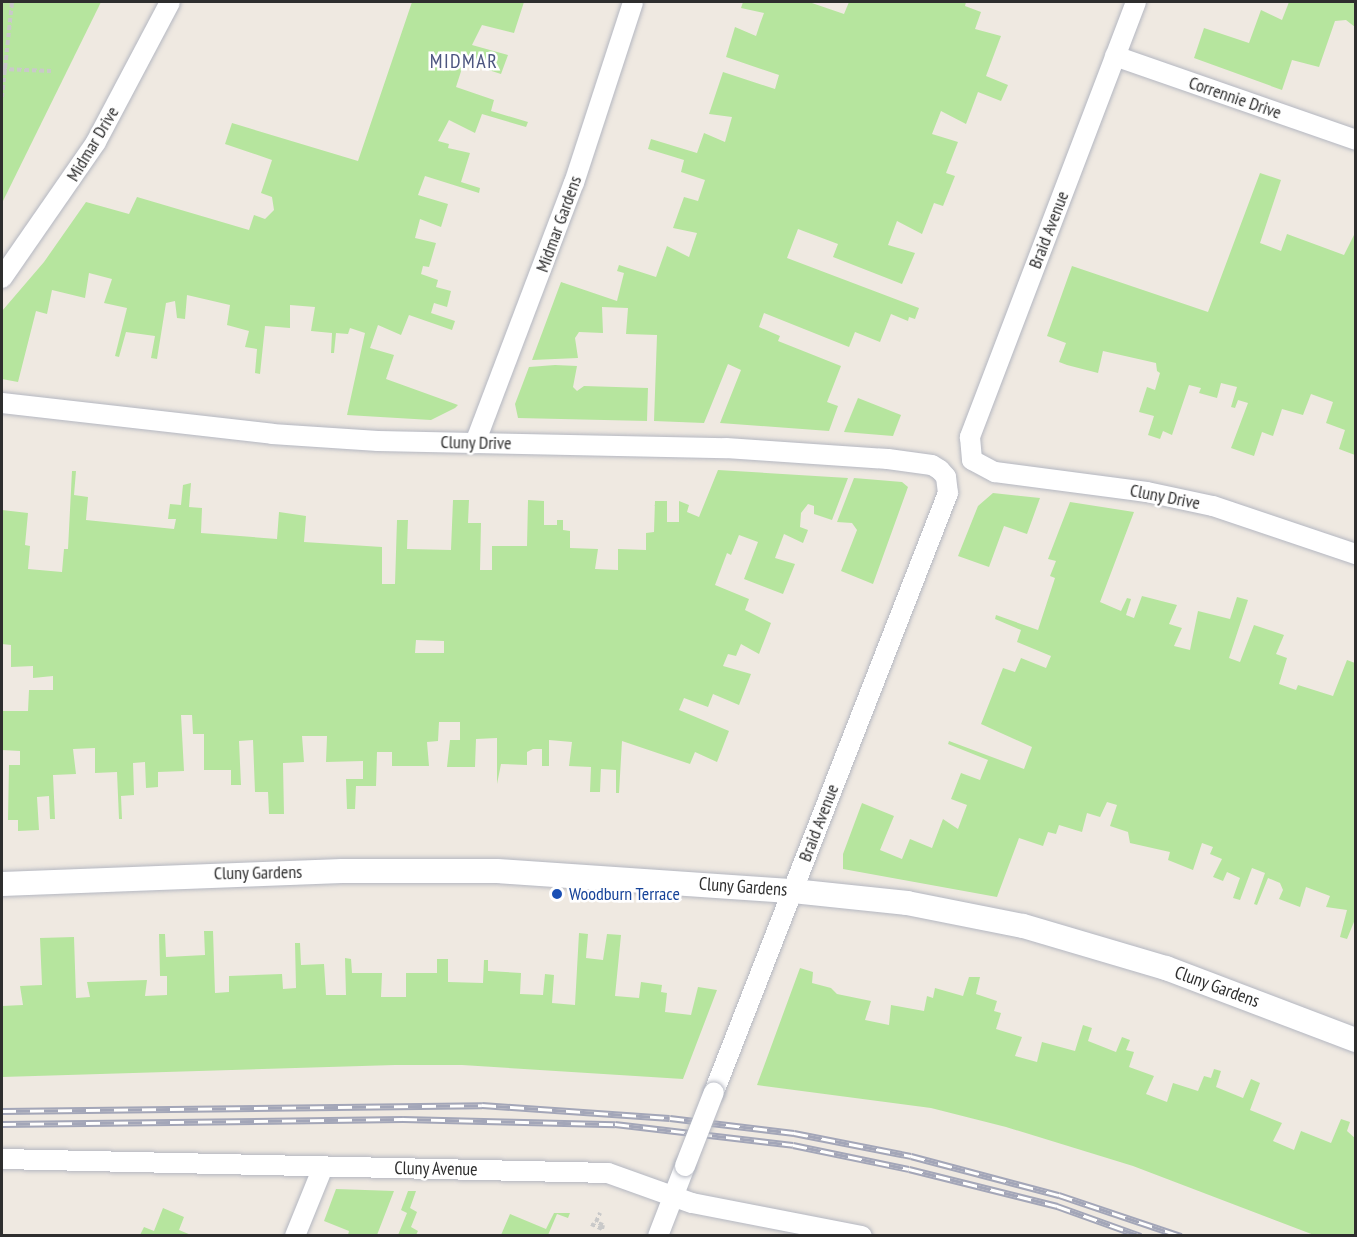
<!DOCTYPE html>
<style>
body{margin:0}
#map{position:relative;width:1357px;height:1237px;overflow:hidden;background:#efe9e1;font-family:"PT Sans Narrow",sans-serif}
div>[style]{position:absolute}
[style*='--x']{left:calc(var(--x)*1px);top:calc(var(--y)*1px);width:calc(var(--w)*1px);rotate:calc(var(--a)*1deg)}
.green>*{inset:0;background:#b6e59e}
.path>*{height:4px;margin-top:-2px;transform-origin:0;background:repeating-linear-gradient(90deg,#c9c9c9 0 4.5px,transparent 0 7.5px)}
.roads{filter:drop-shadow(0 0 2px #b4b7c1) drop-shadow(0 0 2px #b4b7c1)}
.minor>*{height:20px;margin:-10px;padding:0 10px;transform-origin:10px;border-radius:10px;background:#fff}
.tertiary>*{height:24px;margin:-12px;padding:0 12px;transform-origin:12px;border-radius:12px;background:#fff}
.rail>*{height:7px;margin-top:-3.5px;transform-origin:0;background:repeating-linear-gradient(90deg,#fff 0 14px,#a3a6b8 0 28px);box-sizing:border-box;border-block:2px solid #a3a6b8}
.bridges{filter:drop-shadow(0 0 2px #b4b7c1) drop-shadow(0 0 2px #b4b7c1)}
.minor-bridge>*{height:20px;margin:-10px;padding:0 10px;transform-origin:10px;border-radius:10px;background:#fff}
.dots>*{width:16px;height:16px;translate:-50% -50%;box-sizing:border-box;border:3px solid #fff;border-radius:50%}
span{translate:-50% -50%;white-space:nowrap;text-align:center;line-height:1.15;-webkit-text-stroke:5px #fff;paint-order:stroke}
.street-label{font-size:18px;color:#2e2e2e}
.transit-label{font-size:18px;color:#164399}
.left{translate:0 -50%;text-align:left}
.neighbourhood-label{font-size:20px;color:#4d5680;letter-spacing:1.5px}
.frame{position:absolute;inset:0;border:3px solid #2e2e2e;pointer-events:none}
</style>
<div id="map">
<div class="green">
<div style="clip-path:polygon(2px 2px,101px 2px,2px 203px)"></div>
<div style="clip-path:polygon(412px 2px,524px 2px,514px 33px,482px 25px,472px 45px,508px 55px,501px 74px,464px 62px,456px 87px,494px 100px,491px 111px,528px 122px,526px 127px,482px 114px,475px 133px,449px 120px,438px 141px,449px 144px,448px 148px,470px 153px,461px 182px,480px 188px,479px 193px,425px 176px,418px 195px,448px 204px,441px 227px,420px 219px,415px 238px,436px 243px,429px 267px,423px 266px,421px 274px,438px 280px,436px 287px,451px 291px,447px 307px,434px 303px,431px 313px,455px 321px,452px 330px,409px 315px,401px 335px,378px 325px,370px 348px,394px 355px,386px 379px,458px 405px,455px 408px,431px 420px,347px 415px,365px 333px,350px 328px,348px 334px,336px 333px,334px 353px,331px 353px,332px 333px,311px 331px,315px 307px,290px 305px,290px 328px,265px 326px,260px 374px,255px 373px,257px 349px,245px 347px,249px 331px,227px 325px,230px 305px,187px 295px,185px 319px,177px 318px,175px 301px,166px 303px,157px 359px,151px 358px,155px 336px,126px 332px,119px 357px,115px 356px,127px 308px,104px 303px,112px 279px,89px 273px,85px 298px,52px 290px,47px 314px,36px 311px,18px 382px,2px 379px,2px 311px,44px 262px,86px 202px,129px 214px,137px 197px,249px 230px,254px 215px,265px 219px,274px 210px,272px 197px,261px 193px,272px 160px,225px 144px,232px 123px,358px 161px)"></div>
<div style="clip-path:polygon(743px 2px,809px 2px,844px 14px,849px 2px,966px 2px,965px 6px,981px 12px,975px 29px,1001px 36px,986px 76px,1008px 85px,1001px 101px,978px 92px,966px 124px,941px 111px,932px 134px,958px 142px,946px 173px,955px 176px,943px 206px,934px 203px,922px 234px,897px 221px,888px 245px,915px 253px,902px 284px,833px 257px,838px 244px,798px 229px,787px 258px,919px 308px,915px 319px,909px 317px,908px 321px,891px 314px,880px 342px,855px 332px,849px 347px,764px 313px,759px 327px,780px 336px,778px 341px,841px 366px,827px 402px,838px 406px,829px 431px,720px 423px,741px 370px,728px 364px,704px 423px,654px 421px,657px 335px,626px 334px,628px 308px,602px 307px,603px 333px,579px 332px,575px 338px,578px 358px,532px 360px,561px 282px,617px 301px,624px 273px,617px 271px,619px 265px,656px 277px,667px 246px,689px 257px,697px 233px,673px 228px,684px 197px,698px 201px,705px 180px,681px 172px,684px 160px,648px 149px,651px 139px,697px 153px,704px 133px,725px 142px,732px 117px,709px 114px,723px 72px,775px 89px,779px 75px,726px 57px,735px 27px,756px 36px,760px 24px,764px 13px,741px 8px)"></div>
<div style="clip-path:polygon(1289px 2px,1355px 2px,1355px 27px,1346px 20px,1335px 21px,1319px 67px,1292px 60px,1282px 90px,1194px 58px,1204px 28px,1249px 43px,1261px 10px,1282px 20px)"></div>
<div style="clip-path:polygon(1260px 173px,1281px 180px,1260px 243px,1281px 251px,1287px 234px,1344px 255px,1355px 233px,1355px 455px,1339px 449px,1345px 430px,1326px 423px,1333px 402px,1311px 394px,1303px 415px,1282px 409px,1273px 436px,1262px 432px,1254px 456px,1231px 448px,1248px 403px,1238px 400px,1235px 408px,1231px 407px,1237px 387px,1221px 383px,1217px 398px,1199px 393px,1201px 388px,1189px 385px,1172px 435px,1163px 431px,1160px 439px,1148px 435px,1154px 416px,1139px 412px,1147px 387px,1155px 390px,1160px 373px,1157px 371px,1156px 363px,1103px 351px,1098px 373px,1067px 365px,1059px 362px,1066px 343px,1047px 336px,1072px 266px,1208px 312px)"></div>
<div style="clip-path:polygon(555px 365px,577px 366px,573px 387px,577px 391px,584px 386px,648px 388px,647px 421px,518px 418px,515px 404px,529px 367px)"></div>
<div style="clip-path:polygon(858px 398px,901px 415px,893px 436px,844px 432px)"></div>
<div style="clip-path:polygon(evenodd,718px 470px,848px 478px,832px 520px,814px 514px,814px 506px,808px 504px,801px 513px,800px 527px,808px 530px,803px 543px,784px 534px,775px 558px,795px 564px,783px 594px,744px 579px,758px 542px,739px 535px,731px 555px,727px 553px,715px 585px,749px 599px,745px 610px,771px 623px,759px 654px,741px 644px,736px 656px,728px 654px,723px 666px,751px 674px,739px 705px,713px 694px,708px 707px,684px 698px,679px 710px,729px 731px,717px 762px,695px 752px,690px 764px,622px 741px,619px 793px,616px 793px,616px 770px,601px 769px,600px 792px,590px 792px,591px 767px,569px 766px,572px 742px,549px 740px,549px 766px,542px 766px,542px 749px,533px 749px,527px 752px,527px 765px,501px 764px,497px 784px,497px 738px,476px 739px,475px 767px,447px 767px,450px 740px,460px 740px,460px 722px,439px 722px,438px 741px,427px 742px,429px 766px,392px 766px,392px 752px,377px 752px,376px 786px,356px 786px,355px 809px,347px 809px,346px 779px,363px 779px,363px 761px,326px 762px,327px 736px,302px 736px,304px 762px,283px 763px,284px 814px,269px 814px,268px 792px,255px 792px,253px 740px,239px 741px,241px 785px,231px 785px,231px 770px,204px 770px,204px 734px,193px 734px,192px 715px,181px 715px,184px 771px,158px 772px,158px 787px,146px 788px,145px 762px,133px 763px,134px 795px,121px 796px,122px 819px,119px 819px,117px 772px,95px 773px,95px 748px,73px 749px,76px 774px,53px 775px,55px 819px,50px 819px,49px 796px,37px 797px,39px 830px,18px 831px,18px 820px,8px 820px,9px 765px,20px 765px,20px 751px,2px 750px,2px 711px,28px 711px,29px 690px,53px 690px,53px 676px,33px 678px,33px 666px,11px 667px,11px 645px,2px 644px,2px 510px,28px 513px,25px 545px,30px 546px,28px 569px,62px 572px,64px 549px,68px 549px,72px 471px,76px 471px,74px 495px,88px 497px,86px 520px,174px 529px,176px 519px,168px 519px,170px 504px,181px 505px,183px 485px,191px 483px,189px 507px,202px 508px,201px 533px,277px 539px,279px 512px,306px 516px,304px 542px,382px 547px,382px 584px,395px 584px,397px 520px,408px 520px,407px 549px,451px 550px,453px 500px,469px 500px,468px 523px,481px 523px,480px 570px,492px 570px,492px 546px,527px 546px,528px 500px,544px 501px,544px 525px,557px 525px,557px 520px,563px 520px,563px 530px,570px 531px,570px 548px,598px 549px,595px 569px,618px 570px,618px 549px,646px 550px,646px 533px,654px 532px,655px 501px,667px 501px,667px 522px,679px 522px,679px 501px,689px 505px,687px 512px,699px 517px,718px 470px,416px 640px,444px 641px,444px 653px,415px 653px,416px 640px)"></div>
<div style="clip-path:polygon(854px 478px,902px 482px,908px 487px,873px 584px,841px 571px,857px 530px,852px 523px,837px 522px)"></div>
<div style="clip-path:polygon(993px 493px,1040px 498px,1027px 534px,1004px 526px,989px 567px,958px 556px,978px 506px)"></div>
<div style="clip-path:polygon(1070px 502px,1134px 512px,1100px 602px,1121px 611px,1127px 598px,1131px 599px,1126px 615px,1134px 618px,1142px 596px,1177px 605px,1169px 624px,1182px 628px,1174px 646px,1190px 650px,1198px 611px,1230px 619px,1237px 597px,1248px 600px,1229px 658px,1240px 662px,1254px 625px,1284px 635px,1276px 654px,1287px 658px,1279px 684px,1296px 690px,1298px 685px,1333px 696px,1347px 660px,1355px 663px,1356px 917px,1347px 939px,1340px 937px,1347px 910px,1326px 907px,1330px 896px,1306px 887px,1300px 907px,1279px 899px,1283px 890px,1280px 883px,1268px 878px,1257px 905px,1254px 904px,1265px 873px,1252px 868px,1240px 900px,1233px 898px,1240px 878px,1227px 872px,1223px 881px,1213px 877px,1222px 859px,1210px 854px,1213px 847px,1202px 843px,1193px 870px,1168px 860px,1170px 852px,1130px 843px,1128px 832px,1110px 826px,1117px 805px,1107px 802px,1100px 817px,1087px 813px,1082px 832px,1059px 825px,1056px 834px,1048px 832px,1043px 846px,1019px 838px,997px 897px,843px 869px,843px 854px,862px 803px,894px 816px,880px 850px,902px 859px,910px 839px,932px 848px,943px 819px,958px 829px,967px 805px,951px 799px,961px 773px,980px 780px,988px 760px,948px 744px,949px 741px,1024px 769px,1032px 747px,981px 724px,1003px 668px,1015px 672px,1021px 658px,1046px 668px,1051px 656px,1017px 642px,1021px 630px,995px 619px,996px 615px,1038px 630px,1055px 578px,1050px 576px,1056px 561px,1048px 559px)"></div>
<div style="clip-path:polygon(204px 931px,213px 931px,215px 993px,229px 992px,229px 976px,282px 974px,283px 989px,296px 988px,295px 943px,300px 943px,301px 965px,324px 964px,326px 995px,346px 995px,345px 958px,351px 959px,352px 973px,382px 973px,381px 997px,406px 997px,406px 973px,437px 973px,437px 959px,448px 959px,448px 982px,483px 983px,484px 960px,488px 960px,488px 971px,521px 973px,520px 994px,543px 995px,545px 974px,554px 975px,552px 1003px,575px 1005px,579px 933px,588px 934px,586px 958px,603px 960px,607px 934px,621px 935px,615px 996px,639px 998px,641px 982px,662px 985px,661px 992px,667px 993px,665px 1012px,691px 1015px,698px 987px,717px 990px,683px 1079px,462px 1065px,395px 1065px,2px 1077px,2px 1006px,23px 1005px,20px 986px,42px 985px,40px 938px,74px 937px,76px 998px,90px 997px,87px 982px,118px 981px,147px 980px,145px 996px,167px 995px,167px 976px,160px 976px,159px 934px,165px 934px,166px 957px,205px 955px)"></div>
<div style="clip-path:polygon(800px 968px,813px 972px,812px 983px,831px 988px,837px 994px,871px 1001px,865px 1020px,889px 1025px,891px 1005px,924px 1011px,927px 996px,933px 998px,935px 988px,963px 996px,969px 977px,980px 977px,976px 994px,997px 1001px,994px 1011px,1001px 1013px,996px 1029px,1022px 1037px,1015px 1056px,1037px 1062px,1042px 1042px,1075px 1051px,1083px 1025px,1092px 1028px,1088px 1041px,1116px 1052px,1122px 1037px,1130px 1040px,1126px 1050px,1134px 1052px,1129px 1067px,1154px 1076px,1146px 1094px,1167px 1102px,1173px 1083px,1198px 1091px,1204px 1076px,1211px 1078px,1214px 1069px,1221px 1071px,1216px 1087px,1243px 1098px,1251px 1079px,1260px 1083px,1250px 1110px,1282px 1123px,1273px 1141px,1294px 1150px,1301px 1131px,1331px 1143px,1341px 1119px,1350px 1122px,1347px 1131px,1356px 1139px,1355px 1235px,1314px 1235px,1133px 1166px,1006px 1127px,931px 1108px,757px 1085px)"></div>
<div style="clip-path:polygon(336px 1189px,394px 1191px,377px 1235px,348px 1235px,349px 1231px,324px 1221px)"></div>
<div style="clip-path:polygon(408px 1191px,416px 1191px,410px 1208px,417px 1212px,411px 1227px,418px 1231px,416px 1235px,398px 1235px,407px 1213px,401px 1210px)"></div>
<div style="clip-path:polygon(163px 1208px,184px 1217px,179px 1230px,191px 1235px,140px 1235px,144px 1227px,154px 1231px)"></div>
<div style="clip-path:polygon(554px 1213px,570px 1213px,568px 1218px,557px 1214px,548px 1235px,501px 1235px,510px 1214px,546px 1229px)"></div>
</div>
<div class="path">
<div style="--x:2;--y:69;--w:49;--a:2.3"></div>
<div style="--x:2;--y:97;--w:96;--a:-84"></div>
<div style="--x:591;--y:1224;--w:12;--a:24"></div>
<div style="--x:602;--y:1229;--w:4;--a:-76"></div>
<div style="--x:603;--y:1225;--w:8;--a:-157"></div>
<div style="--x:596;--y:1222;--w:10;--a:-66"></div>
</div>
<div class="roads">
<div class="minor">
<div style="--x:1136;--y:2;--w:466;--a:110.9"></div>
<div style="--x:970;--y:437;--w:23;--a:85"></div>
<div style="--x:972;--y:460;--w:26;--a:28"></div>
<div style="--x:995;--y:472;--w:153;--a:7.5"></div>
<div style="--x:1147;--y:492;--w:67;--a:12"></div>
<div style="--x:1213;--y:506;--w:151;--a:18.6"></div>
<div style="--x:1115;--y:56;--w:255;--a:19.2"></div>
<div style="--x:2;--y:278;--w:165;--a:-55.3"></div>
<div style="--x:96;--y:142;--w:158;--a:-62.1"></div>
<div style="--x:2;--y:403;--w:272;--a:6.5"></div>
<div style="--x:272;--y:434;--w:106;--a:3.8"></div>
<div style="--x:378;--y:441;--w:348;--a:1.2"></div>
<div style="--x:726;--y:448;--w:162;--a:3.9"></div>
<div style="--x:888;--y:459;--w:44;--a:7.8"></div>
<div style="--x:932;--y:465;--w:9;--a:32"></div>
<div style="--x:940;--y:470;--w:9;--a:49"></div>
<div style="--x:946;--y:477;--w:16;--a:83"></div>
<div style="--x:948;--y:493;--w:643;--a:111.34"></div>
<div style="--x:475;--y:443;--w:278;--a:-69.2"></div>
<div style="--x:574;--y:183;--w:190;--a:-71.9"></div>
<div style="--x:2;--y:1159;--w:606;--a:1.32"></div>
<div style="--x:608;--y:1173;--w:89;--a:19.7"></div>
<div style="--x:692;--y:1203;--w:173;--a:11"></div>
<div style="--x:295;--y:1236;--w:74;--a:-67.9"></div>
<div style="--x:658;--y:1236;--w:75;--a:-68.9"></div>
</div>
<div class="tertiary">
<div style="--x:2;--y:884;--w:340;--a:-2.2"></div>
<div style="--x:342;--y:871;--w:155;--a:0"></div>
<div style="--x:497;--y:871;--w:297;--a:3.9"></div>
<div style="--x:793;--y:891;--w:115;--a:6"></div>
<div style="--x:907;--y:903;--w:118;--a:11.2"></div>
<div style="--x:1023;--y:926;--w:149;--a:16.4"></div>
<div style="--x:1166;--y:968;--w:203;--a:20.8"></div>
</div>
</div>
<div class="rail">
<div style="--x:2;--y:1111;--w:480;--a:-0.7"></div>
<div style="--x:482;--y:1105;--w:188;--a:4"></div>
<div style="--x:670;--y:1118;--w:125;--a:6.9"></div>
<div style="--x:794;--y:1133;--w:119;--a:11.1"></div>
<div style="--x:911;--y:1156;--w:153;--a:14.8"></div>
<div style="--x:1059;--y:1195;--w:129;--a:18.6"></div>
<div style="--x:2;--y:1124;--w:401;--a:-0.7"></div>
<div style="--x:403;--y:1119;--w:212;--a:1.4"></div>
<div style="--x:615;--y:1124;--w:179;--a:6.7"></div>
<div style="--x:793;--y:1145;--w:118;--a:11.7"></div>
<div style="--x:909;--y:1169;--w:153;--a:14"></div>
<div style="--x:1057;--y:1206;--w:89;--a:19.7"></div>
</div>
<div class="bridges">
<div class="minor-bridge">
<div style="--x:685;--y:1166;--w:79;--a:-68.6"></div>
</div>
</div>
<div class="dots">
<div style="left:557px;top:894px;background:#1a4fb4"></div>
</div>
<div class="street-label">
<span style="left:1235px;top:98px;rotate:19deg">Corrennie Drive</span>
<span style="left:93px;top:144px;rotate:-59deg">Midmar Drive</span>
<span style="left:559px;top:224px;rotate:-70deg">Midmar Gardens</span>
<span style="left:1049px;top:230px;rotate:-69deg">Braid Avenue</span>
<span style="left:476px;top:443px;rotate:1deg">Cluny Drive</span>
<span style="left:1165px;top:497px;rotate:11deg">Cluny Drive</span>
<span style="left:819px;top:823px;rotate:-69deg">Braid Avenue</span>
<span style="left:258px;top:873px;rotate:-1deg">Cluny Gardens</span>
<span style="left:743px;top:887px;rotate:4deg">Cluny Gardens</span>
<span style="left:1217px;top:987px;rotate:20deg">Cluny Gardens</span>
<span style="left:436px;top:1169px;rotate:1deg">Cluny Avenue</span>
</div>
<div class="transit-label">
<span class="left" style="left:569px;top:894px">Woodburn Terrace</span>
</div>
<div class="neighbourhood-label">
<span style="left:464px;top:61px">MIDMAR</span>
</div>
<div class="frame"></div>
</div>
